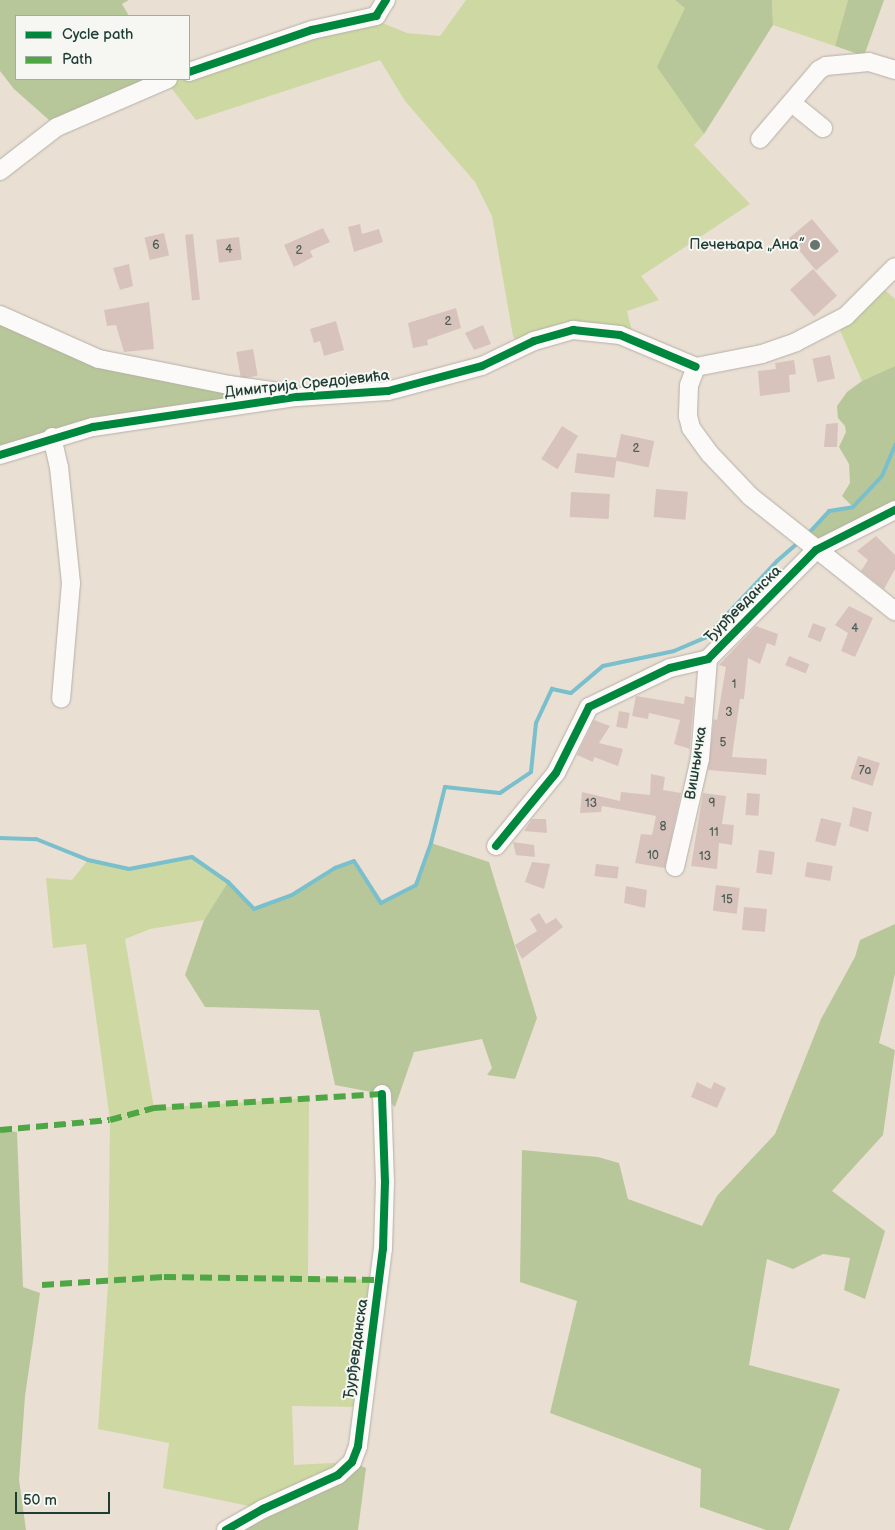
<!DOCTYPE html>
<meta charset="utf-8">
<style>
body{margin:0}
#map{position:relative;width:895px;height:1530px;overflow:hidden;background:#eadfd3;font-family:"Balsamiq Sans",sans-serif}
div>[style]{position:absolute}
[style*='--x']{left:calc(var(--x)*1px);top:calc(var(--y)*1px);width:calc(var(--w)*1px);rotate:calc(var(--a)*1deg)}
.green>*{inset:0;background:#cdd8a2}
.forest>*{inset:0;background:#b8c799}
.stream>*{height:4px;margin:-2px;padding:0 2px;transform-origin:2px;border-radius:2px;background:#7abfcc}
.building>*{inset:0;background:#d8c3bc;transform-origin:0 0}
.roads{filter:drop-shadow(0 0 1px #b4b0a7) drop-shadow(0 0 1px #b4b0a7)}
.minor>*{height:18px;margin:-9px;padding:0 9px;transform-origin:9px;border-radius:9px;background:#fcfaf8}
.quiet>*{height:6px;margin-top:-3px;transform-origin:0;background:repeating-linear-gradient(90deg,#4fa644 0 12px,transparent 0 18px)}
.cycleway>*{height:8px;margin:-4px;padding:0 4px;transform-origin:4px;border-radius:4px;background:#00873e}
.dots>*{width:14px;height:14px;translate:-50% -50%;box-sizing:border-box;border:2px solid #f6f6f2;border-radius:50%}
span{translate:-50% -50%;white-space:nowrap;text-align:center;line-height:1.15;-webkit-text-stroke:4px #f6f6f2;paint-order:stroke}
.number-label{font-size:12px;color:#4d5e56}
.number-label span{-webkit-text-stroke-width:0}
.poi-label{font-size:15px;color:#1f3d34}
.right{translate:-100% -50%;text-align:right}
.street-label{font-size:15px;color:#1f3d34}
.legend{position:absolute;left:15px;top:15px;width:175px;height:65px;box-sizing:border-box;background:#f6f6f2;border:1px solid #a0aca6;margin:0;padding:6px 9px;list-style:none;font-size:15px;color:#1f3d34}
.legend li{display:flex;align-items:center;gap:10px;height:25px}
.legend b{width:25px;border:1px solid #a0aca6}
.scale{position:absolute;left:15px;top:1492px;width:95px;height:22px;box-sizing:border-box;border:2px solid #1f3d34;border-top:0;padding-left:6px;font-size:15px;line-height:18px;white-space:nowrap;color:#1f3d34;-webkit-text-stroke:4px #f6f6f2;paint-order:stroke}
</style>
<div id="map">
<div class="green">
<div style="clip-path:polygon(466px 0,675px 0,686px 8px,689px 111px,704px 134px,694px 145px,750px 204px,641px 276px,659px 300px,627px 311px,634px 340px,607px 331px,521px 347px,513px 336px,492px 216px,475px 182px,405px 101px,380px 60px,196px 120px,165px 80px,189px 79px,270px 44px,380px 22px,407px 33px,440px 36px)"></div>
<div style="clip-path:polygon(772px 0,848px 0,835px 46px,773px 25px)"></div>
<div style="clip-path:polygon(879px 285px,895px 299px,895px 366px,862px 381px,836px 321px)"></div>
<div style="clip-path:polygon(192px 857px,228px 882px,204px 920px,150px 929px,125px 939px,154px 1108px,309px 1098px,308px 1278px,379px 1280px,362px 1407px,292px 1406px,294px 1465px,352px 1462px,263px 1509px,163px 1488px,169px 1443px,98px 1429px,108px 1285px,110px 1120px,86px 944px,53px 948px,46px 878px,72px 880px,88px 860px,129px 869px)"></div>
</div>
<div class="forest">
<div style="clip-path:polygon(0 0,129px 0,122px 4px,129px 16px,16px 16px,16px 79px,164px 79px,57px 127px,14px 89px,0 71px)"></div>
<div style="clip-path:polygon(675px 0,772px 0,773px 25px,704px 134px,657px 67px,685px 8px)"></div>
<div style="clip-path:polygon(848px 0,884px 0,864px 56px,835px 46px)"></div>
<div style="clip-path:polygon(0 315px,99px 359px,284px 392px,0 455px)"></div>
<div style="clip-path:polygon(895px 366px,895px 510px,816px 550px,810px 533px,829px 511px,853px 507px,842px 496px,850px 483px,849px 464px,839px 447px,846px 432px,845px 426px,838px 418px,837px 406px,847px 392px,862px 381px)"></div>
<div style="clip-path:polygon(431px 843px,489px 862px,537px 1018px,515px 1079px,487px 1075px,492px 1068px,482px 1039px,414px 1052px,395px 1107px,382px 1094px,335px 1085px,319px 1010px,205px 1007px,185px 975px,204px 920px,228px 882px,254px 909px,292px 895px,335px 868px,354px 861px,382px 903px,416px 884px)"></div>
<div style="clip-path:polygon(895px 924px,895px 974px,879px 1043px,895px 1050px,883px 1135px,832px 1191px,885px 1231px,865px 1299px,844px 1290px,850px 1258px,823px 1254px,793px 1269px,767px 1259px,749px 1365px,840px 1389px,789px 1530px,766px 1530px,700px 1507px,701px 1469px,550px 1413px,577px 1301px,520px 1282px,522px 1150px,598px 1157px,619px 1163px,628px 1199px,702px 1226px,717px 1196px,775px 1134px,821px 1019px,855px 957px,860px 940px)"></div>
<div style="clip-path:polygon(0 1130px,17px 1132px,23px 1287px,40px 1293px,25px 1396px,19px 1480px,26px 1530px,0 1530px)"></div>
<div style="clip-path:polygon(352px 1462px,366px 1468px,358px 1530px,226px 1530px)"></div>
</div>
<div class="stream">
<div style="--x:806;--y:536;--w:34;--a:-47"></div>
<div style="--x:829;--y:511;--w:24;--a:-9"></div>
<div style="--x:853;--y:507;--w:42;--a:-46.9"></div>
<div style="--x:882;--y:476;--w:34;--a:-67"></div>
<div style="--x:0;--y:838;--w:36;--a:2"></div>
<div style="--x:36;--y:839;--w:56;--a:22"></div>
<div style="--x:88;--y:860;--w:42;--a:12.4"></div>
<div style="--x:129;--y:869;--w:64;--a:-10.8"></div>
<div style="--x:192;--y:857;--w:44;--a:34.8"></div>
<div style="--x:228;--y:882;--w:37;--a:46"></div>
<div style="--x:254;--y:909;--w:40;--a:-20.2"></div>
<div style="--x:292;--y:895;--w:51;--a:-32.1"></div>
<div style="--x:335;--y:868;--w:20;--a:-20"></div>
<div style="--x:354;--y:861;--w:50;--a:57.3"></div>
<div style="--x:381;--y:903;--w:39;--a:-27"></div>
<div style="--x:416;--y:885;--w:45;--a:-70.3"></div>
<div style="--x:431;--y:843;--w:58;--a:-76"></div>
<div style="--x:445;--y:787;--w:55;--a:6.2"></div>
<div style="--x:500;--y:793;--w:37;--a:-34"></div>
<div style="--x:531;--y:772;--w:49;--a:-84.2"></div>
<div style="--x:536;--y:723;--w:38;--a:-65"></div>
<div style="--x:552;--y:689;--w:19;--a:12"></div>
<div style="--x:571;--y:693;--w:42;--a:-40.2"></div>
<div style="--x:603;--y:666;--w:73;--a:-11.9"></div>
<div style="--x:674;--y:651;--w:34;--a:-23"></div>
<div style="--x:705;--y:638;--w:105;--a:-46.9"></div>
<div style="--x:777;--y:561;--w:29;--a:-41"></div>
</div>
<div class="building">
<div style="left:812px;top:219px;width:42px;height:30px;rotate:50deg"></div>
<div style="clip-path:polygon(360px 224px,362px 234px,379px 229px,383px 242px,354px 252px,348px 227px)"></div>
<div style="clip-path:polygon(323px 228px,330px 242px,310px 251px,313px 257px,294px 267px,284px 245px)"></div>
<div style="left:164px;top:233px;width:23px;height:20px;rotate:77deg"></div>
<div style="left:193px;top:234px;width:66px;height:8px;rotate:84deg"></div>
<div style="left:239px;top:237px;width:23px;height:23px;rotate:83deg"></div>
<div style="clip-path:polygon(129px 264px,133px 286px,120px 290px,113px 268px)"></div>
<div style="left:813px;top:269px;width:36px;height:31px;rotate:48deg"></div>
<div style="clip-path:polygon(149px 302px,154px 349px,124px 352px,116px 325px,107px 326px,104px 310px)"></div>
<div style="clip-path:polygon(456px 308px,461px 328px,427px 340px,428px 345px,413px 348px,408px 323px)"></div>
<div style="clip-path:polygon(336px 321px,344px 350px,324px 356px,320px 341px,314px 343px,310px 329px)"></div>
<div style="clip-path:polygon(483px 325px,491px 344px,474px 350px,465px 333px)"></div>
<div style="left:253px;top:349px;width:27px;height:17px;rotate:80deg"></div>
<div style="left:830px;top:355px;width:24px;height:18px;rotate:78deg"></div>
<div style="clip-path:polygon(794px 360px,796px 374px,789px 375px,790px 392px,760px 396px,758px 371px,776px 369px,775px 363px)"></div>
<div style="clip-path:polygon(838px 423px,837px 447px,824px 447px,826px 424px)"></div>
<div style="left:562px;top:426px;width:19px;height:39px;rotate:32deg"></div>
<div style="left:621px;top:434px;width:34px;height:27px;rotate:12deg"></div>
<div style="left:577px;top:453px;width:40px;height:20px;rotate:7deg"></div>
<div style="left:656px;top:489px;width:32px;height:28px;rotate:5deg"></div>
<div style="left:571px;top:492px;width:39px;height:25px;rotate:3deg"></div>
<div style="clip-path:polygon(876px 536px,895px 555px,895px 569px,884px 589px,861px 571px,868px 560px,857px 551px)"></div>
<div style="clip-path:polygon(849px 606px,873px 618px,855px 657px,841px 651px,848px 633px,835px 625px)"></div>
<div style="left:813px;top:623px;width:14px;height:15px;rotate:21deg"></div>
<div style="clip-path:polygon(756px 626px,778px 634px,775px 646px,767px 643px,760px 664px,748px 658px,744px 699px,740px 699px,732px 757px,767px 759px,766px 775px,708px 770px,714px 719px,717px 720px,726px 667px,719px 665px)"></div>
<div style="left:789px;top:656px;width:22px;height:10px;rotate:22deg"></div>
<div style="clip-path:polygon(636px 696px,684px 704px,685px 696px,694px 698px,689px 757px,687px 766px,690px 749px,674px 744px,680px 720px,649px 713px,648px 719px,632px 716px)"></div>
<div style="left:619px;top:711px;width:11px;height:16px;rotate:10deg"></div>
<div style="clip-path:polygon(594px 720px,610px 726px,599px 743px,623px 749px,618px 766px,594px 757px,593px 762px,577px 755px)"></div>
<div style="left:858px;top:756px;width:23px;height:24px;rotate:18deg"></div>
<div style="clip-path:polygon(651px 774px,665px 777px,663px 790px,681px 793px,665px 868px,635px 863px,641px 834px,652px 835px,656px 816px,602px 806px,601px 812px,580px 813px,582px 792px,620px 801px,621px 792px,650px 795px)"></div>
<div style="clip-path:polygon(703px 793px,726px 796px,722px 824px,734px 825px,732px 845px,719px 843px,717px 869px,691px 866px)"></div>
<div style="left:747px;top:793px;width:13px;height:22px;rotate:4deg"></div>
<div style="clip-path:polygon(853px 807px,872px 812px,868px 832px,849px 826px)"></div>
<div style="left:821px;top:818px;width:21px;height:24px;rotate:14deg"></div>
<div style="clip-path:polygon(532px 819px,546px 819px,547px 833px,524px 831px)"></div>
<div style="clip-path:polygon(513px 842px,534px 845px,535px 857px,516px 855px)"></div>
<div style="left:759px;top:850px;width:16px;height:23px;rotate:7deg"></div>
<div style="clip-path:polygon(532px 862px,550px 864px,544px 889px,525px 882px)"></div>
<div style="left:807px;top:862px;width:26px;height:15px;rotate:9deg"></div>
<div style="left:596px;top:864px;width:23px;height:12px;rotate:7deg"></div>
<div style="left:716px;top:885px;width:24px;height:26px;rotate:7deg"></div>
<div style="clip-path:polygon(626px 886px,647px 890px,645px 908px,624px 903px)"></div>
<div style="left:744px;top:907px;width:23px;height:23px;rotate:5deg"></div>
<div style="clip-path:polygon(539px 913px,546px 924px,556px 918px,563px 927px,522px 959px,515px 945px,537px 931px,530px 919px)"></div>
<div style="clip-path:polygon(697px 1082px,711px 1089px,714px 1082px,726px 1088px,717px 1108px,691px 1097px)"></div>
</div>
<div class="roads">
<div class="minor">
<div style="--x:189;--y:72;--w:130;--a:-18.9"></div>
<div style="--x:312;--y:30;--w:66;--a:-12.3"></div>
<div style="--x:376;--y:16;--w:19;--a:-58"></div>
<div style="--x:792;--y:103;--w:40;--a:39"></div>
<div style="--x:760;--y:139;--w:91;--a:-49.5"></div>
<div style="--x:819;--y:70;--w:8;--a:-30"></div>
<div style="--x:826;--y:66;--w:43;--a:-5.3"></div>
<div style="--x:869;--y:62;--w:27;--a:17"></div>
<div style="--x:0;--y:171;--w:72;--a:-37.7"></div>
<div style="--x:57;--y:127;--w:121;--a:-23.4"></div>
<div style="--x:0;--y:315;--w:108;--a:24"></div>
<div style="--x:99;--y:359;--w:133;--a:11.3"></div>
<div style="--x:229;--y:385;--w:59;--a:7.9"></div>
<div style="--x:696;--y:367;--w:19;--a:111"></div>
<div style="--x:689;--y:385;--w:31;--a:92"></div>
<div style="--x:688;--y:416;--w:12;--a:76"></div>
<div style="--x:691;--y:428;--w:32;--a:54"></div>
<div style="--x:710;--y:454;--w:59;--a:46.4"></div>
<div style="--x:751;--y:497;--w:184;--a:38.4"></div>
<div style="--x:696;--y:367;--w:67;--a:-11.1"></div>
<div style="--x:762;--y:354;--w:36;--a:-19"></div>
<div style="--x:796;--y:342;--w:56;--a:-27.5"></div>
<div style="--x:846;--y:316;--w:69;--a:-45"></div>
<div style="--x:52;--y:437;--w:31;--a:77"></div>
<div style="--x:59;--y:467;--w:117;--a:84.1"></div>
<div style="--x:71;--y:583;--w:116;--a:94.9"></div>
<div style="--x:0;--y:455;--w:97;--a:-16.8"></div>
<div style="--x:93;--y:427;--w:206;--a:-8.4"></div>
<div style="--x:297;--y:397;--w:91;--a:-3.8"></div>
<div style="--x:388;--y:391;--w:97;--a:-14.9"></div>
<div style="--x:482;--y:366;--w:58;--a:-25.7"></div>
<div style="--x:534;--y:341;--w:41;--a:-15.8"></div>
<div style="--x:573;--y:330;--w:47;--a:6.1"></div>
<div style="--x:620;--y:335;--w:82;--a:22.8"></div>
<div style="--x:496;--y:846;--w:94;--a:-50.6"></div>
<div style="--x:556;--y:773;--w:74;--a:-63.4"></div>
<div style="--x:589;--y:707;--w:90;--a:-25.7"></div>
<div style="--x:670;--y:668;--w:39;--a:-13"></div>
<div style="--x:708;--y:659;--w:153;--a:-45.3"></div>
<div style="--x:816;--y:550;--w:89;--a:-26.9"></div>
<div style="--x:675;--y:867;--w:111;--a:-77"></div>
<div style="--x:700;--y:759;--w:100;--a:-85.4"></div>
<div style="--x:226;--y:1530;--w:43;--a:-29.6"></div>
<div style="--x:263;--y:1509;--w:82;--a:-24.4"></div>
<div style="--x:338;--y:1475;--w:19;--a:-43"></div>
<div style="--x:352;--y:1462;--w:17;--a:-69"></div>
<div style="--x:358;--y:1446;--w:199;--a:-82.8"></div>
<div style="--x:383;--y:1249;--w:67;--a:-88.3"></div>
<div style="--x:385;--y:1182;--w:88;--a:-92"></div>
</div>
</div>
<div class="quiet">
<div style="--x:0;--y:1130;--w:110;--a:-5.2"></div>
<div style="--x:110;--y:1120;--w:46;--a:-15.3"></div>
<div style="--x:154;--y:1108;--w:228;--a:-3.5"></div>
<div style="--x:42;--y:1285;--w:122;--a:-3.8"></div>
<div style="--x:164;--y:1277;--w:215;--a:0.8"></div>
</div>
<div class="cycleway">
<div style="--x:189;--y:72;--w:130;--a:-18.9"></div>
<div style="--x:312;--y:30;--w:66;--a:-12.3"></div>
<div style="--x:376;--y:16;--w:19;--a:-58"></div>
<div style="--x:0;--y:455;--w:97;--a:-16.8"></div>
<div style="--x:93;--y:427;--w:206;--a:-8.4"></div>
<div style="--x:297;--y:397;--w:91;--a:-3.8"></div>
<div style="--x:388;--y:391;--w:97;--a:-14.9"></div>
<div style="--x:482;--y:366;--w:58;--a:-25.7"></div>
<div style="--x:534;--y:341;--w:41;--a:-15.8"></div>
<div style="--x:573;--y:330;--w:47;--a:6.1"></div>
<div style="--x:620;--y:335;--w:82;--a:22.8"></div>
<div style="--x:496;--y:846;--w:94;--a:-50.6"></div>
<div style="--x:556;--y:773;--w:74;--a:-63.4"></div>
<div style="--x:589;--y:707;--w:90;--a:-25.7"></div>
<div style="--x:670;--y:668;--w:39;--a:-13"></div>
<div style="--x:708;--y:659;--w:153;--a:-45.3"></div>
<div style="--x:816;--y:550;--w:89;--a:-26.9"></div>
<div style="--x:226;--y:1530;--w:43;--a:-29.6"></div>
<div style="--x:263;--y:1509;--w:82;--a:-24.4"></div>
<div style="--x:338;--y:1475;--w:19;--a:-43"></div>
<div style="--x:352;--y:1462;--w:17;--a:-69"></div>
<div style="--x:358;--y:1446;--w:199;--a:-82.8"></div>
<div style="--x:383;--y:1249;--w:67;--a:-88.3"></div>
<div style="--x:385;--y:1182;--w:88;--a:-92"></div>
</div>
<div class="dots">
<div style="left:815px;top:245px;background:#66766c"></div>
</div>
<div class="number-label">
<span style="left:156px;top:246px">6</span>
<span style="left:229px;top:250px">4</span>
<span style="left:299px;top:251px">2</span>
<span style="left:448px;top:322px">2</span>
<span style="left:636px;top:449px">2</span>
<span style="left:855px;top:629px">4</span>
<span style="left:734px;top:685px">1</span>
<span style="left:729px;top:713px">3</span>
<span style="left:723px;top:743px">5</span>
<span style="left:865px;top:771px">7a</span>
<span style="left:591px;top:804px">13</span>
<span style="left:712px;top:804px">9</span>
<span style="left:663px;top:827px">8</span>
<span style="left:714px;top:833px">11</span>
<span style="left:653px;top:856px">10</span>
<span style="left:705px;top:857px">13</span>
<span style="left:727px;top:900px">15</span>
</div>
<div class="poi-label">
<span class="right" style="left:805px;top:245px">Печењара „Ана”</span>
</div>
<div class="street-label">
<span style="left:307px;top:384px;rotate:-6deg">Димитрија Средојевића</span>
<span style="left:743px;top:604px;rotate:-45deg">Ђурђевданска</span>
<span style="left:696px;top:763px;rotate:-81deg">Вишњичка</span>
<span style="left:356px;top:1349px;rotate:-82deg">Ђурђевданска</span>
</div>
<ul class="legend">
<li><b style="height:6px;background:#00873e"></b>Cycle path</li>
<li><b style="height:6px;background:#4fa644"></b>Path</li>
</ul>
<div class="scale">50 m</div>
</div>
